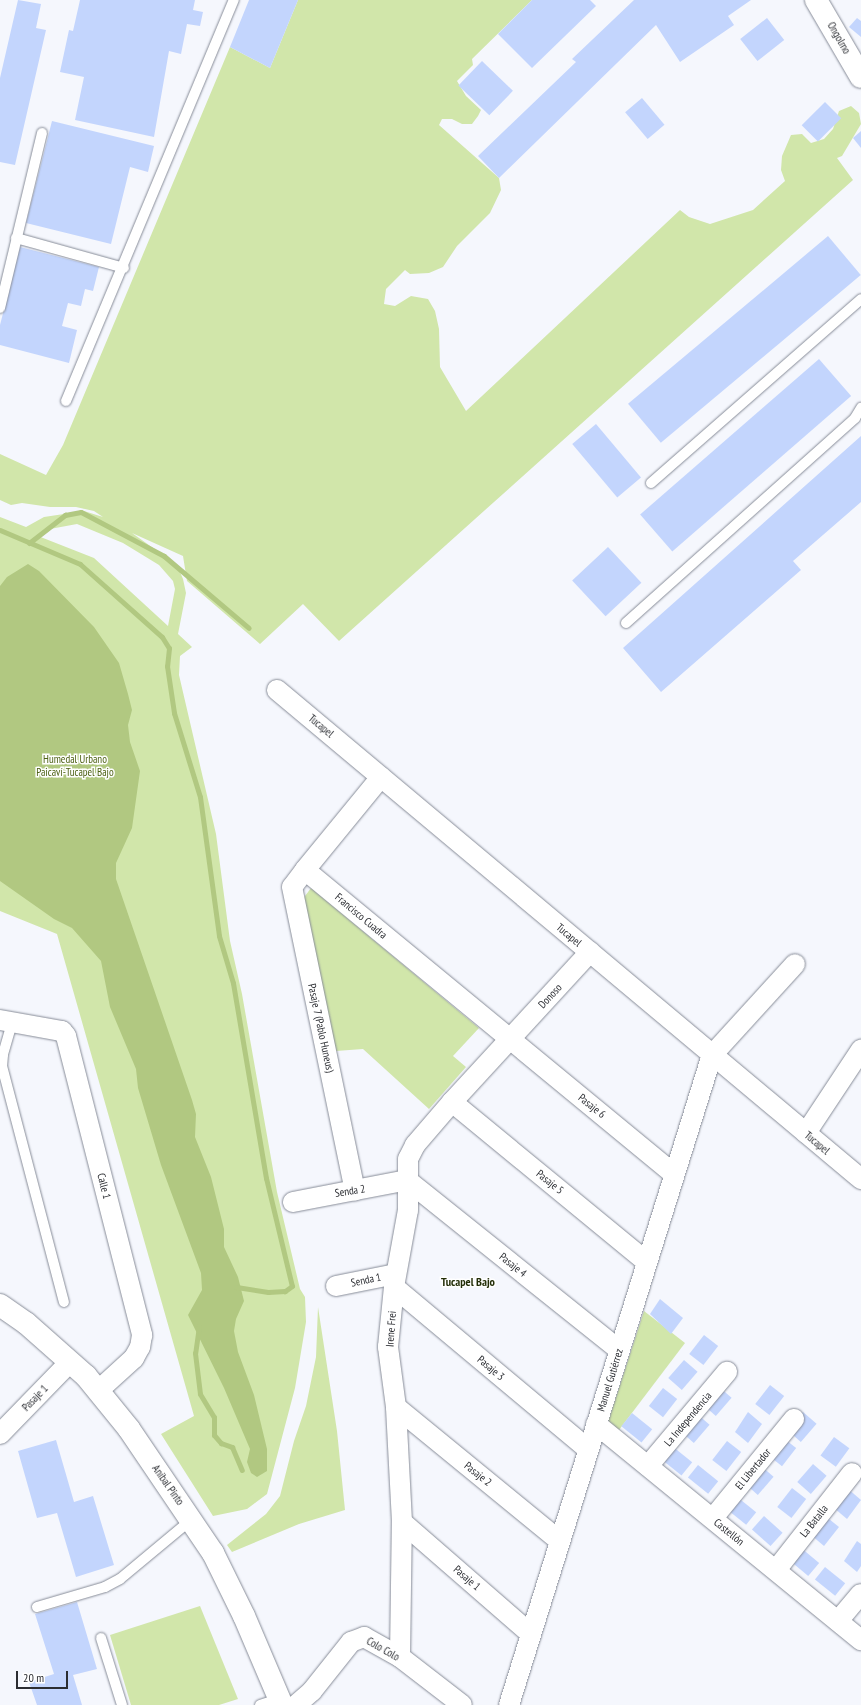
<!DOCTYPE html>
<meta charset="utf-8">
<style>
body{margin:0}
#map{position:relative;width:861px;height:1705px;overflow:hidden;background:#f5f7fd;font-family:"PT Sans Narrow",sans-serif}
div>[style]{position:absolute}
[style*='--x']{left:calc(var(--x)*1px);top:calc(var(--y)*1px);width:calc(var(--w)*1px);rotate:calc(var(--a)*1deg)}
.green>*{inset:0;background:#d1e6aa}
.water>*{inset:0;background:#b1c881}
.stream>*{height:5px;margin:-2.5px;padding:0 2.5px;transform-origin:2.5px;border-radius:2.5px;background:#b1c881}
.building>*{inset:0;background:#c3d5fd;transform-origin:0 0}
.roads{filter:drop-shadow(0 0 1px #878c98) drop-shadow(0 0 1px #878c98)}
.lane>*{height:10px;margin:-5px;padding:0 5px;transform-origin:5px;border-radius:5px;background:#fff}
.street>*{height:20px;margin:-10px;padding:0 10px;transform-origin:10px;border-radius:10px;background:#fff}
.secondary>*{height:22px;margin:-11px;padding:0 11px;transform-origin:11px;border-radius:11px;background:#fff}
span{translate:-50% -50%;white-space:nowrap;text-align:center;line-height:1.15;-webkit-text-stroke:3px #fff;paint-order:stroke}
.street-label{font-size:11px;color:#2b2d32}
.park-label{font-size:11px;color:#4c6013}
.neighbourhood-label{font-size:12px;color:#232e08;font-weight:700}
.scale{position:absolute;left:16px;top:1671px;width:52px;height:18px;box-sizing:border-box;border:2px solid #2b2d32;border-top:0;padding-left:5px;font-size:12px;line-height:14px;white-space:nowrap;color:#2b2d32;-webkit-text-stroke:3px #fff;paint-order:stroke}
</style>
<div id="map">
<div class="green">
<div style="clip-path:polygon(evenodd,298px 0,532px 0,472px 59px,473px 65px,457px 81px,466px 96px,481px 110px,478px 116px,472px 124px,462px 124px,452px 119px,442px 119px,439px 125px,499px 178px,501px 190px,490px 213px,457px 246px,443px 267px,429px 273px,410px 274px,405px 270px,386px 289px,384px 304px,395px 306px,411px 296px,428px 299px,435px 311px,439px 329px,440px 367px,466px 411px,680px 210px,689px 217px,710px 224px,753px 210px,785px 181px,781px 170px,782px 156px,791px 135px,802px 134px,811px 143px,824px 139px,833px 129px,839px 111px,851px 106px,859px 113px,861px 124px,842px 156px,837px 158px,853px 180px,339px 641px,303px 604px,260px 644px,187px 581px,183px 556px,132px 533px,177px 565px,183px 579px,186px 593px,178px 634px,192px 647px,180px 656px,179px 675px,216px 834px,230px 941px,242px 994px,277px 1192px,300px 1289px,305px 1297px,306px 1322px,295px 1388px,267px 1494px,247px 1509px,213px 1516px,161px 1434px,194px 1416px,57px 934px,0 911px,0 517px,26px 527px,44px 517px,84px 511px,103px 517px,94px 511px,76px 507px,50px 507px,22px 503px,11px 505px,0 500px,0 454px,46px 475px,63px 445px,230px 47px,270px 68px,298px 0,77px 524px,123px 543px,159px 565px,173px 581px,175px 589px,168px 626px,94px 558px,38px 536px,50px 529px,77px 524px)"></div>
<div style="clip-path:polygon(311px 888px,479px 1028px,453px 1056px,466px 1067px,429px 1109px,363px 1049px,336px 1051px,302px 900px)"></div>
<div style="clip-path:polygon(318px 1307px,337px 1431px,345px 1510px,299px 1524px,232px 1552px,227px 1545px,266px 1514px,280px 1496px,294px 1441px,306px 1406px,316px 1357px)"></div>
<div style="clip-path:polygon(644px 1311px,685px 1343px,619px 1430px,608px 1422px)"></div>
<div style="clip-path:polygon(200px 1606px,238px 1699px,219px 1705px,131px 1705px,110px 1635px)"></div>
</div>
<div class="water">
<div style="clip-path:polygon(28px 564px,39px 571px,94px 627px,119px 663px,128px 694px,132px 710px,128px 725px,130px 742px,140px 771px,132px 828px,116px 863px,116px 879px,192px 1100px,196px 1114px,195px 1137px,211px 1177px,224px 1229px,224px 1247px,238px 1277px,244px 1301px,236px 1319px,234px 1331px,238px 1352px,254px 1395px,267px 1449px,267px 1471px,257px 1477px,251px 1473px,247px 1462px,250px 1449px,224px 1388px,188px 1315px,202px 1290px,201px 1273px,161px 1165px,138px 1088px,136px 1069px,110px 1007px,101px 961px,72px 928px,54px 919px,0 881px,0 586px,7px 577px)"></div>
</div>
<div class="stream">
<div style="--x:0;--y:530;--w:87;--a:23"></div>
<div style="--x:80;--y:564;--w:110;--a:41.7"></div>
<div style="--x:162;--y:637;--w:13;--a:58"></div>
<div style="--x:169;--y:648;--w:18;--a:96"></div>
<div style="--x:167;--y:666;--w:48;--a:81.5"></div>
<div style="--x:174;--y:713;--w:88;--a:72.8"></div>
<div style="--x:200;--y:797;--w:140;--a:82.2"></div>
<div style="--x:219;--y:936;--w:49;--a:73.4"></div>
<div style="--x:233;--y:983;--w:198;--a:80.4"></div>
<div style="--x:266;--y:1178;--w:111;--a:76.5"></div>
<div style="--x:292;--y:1286;--w:9;--a:144"></div>
<div style="--x:285;--y:1291;--w:17;--a:177"></div>
<div style="--x:268;--y:1292;--w:32;--a:-171"></div>
<div style="--x:29;--y:543;--w:46;--a:-37.9"></div>
<div style="--x:65;--y:515;--w:16;--a:-11"></div>
<div style="--x:81;--y:512;--w:94;--a:27.9"></div>
<div style="--x:164;--y:556;--w:111;--a:40.3"></div>
<div style="--x:199;--y:1326;--w:27;--a:98"></div>
<div style="--x:195;--y:1353;--w:41;--a:83"></div>
<div style="--x:200;--y:1394;--w:27;--a:59"></div>
<div style="--x:214;--y:1417;--w:18;--a:90"></div>
<div style="--x:214;--y:1435;--w:11;--a:49"></div>
<div style="--x:221;--y:1443;--w:12;--a:20"></div>
<div style="--x:232;--y:1447;--w:25;--a:67"></div>
</div>
<div class="building">
<div style="clip-path:polygon(18px 0,41px 4px,36px 28px,46px 30px,15px 165px,0 162px,0 78px)"></div>
<div style="clip-path:polygon(80px 0,195px 0,193px 10px,203px 12px,200px 26px,187px 24px,181px 54px,169px 51px,154px 137px,75px 120px,84px 77px,60px 72px,69px 30px,73px 31px)"></div>
<div style="clip-path:polygon(249px 0,298px 0,270px 68px,230px 47px)"></div>
<div style="clip-path:polygon(532px 0,590px 0,596px 6px,532px 68px,498px 34px)"></div>
<div style="clip-path:polygon(634px 0,751px 0,728px 16px,734px 25px,680px 62px,656px 25px,499px 178px,478px 156px,576px 62px,572px 59px)"></div>
<div style="left:767px;top:18px;width:28px;height:34px;rotate:52deg"></div>
<div style="clip-path:polygon(857px 18px,861px 21px,861px 37px,849px 27px)"></div>
<div style="left:482px;top:61px;width:43px;height:34px;rotate:44deg"></div>
<div style="left:642px;top:98px;width:35px;height:22px;rotate:50deg"></div>
<div style="left:825px;top:102px;width:23px;height:33px;rotate:45deg"></div>
<div style="clip-path:polygon(52px 121px,154px 146px,148px 172px,130px 167px,111px 244px,26px 223px)"></div>
<div style="clip-path:polygon(861px 131px,861px 148px,853px 138px)"></div>
<div style="left:828px;top:236px;width:51px;height:261px;rotate:50deg"></div>
<div style="clip-path:polygon(20px 247px,99px 267px,93px 291px,85px 289px,81px 306px,68px 303px,62px 326px,77px 330px,69px 363px,0 345px,0 325px)"></div>
<div style="left:819px;top:359px;width:49px;height:237px;rotate:49deg"></div>
<div style="left:596px;top:424px;width:70px;height:31px;rotate:50deg"></div>
<div style="clip-path:polygon(861px 436px,861px 502px,793px 561px,801px 570px,661px 692px,623px 648px)"></div>
<div style="left:608px;top:547px;width:49px;height:49px;rotate:47deg"></div>
<div style="clip-path:polygon(660px 1299px,683px 1318px,671px 1334px,650px 1314px)"></div>
<div style="left:704px;top:1335px;width:18px;height:24px;rotate:38deg"></div>
<div style="left:684px;top:1360px;width:18px;height:24px;rotate:41deg"></div>
<div style="left:770px;top:1385px;width:18px;height:24px;rotate:38deg"></div>
<div style="left:718px;top:1386px;width:18px;height:24px;rotate:41deg"></div>
<div style="left:663px;top:1388px;width:18px;height:23px;rotate:38deg"></div>
<div style="clip-path:polygon(748px 1412px,762px 1424px,748px 1443px,735px 1432px)"></div>
<div style="left:803px;top:1412px;width:18px;height:24px;rotate:41deg"></div>
<div style="left:632px;top:1413px;width:26px;height:17px;rotate:39deg"></div>
<div style="left:696px;top:1413px;width:18px;height:24px;rotate:41deg"></div>
<div style="left:782px;top:1437px;width:18px;height:23px;rotate:38deg"></div>
<div style="left:834px;top:1437px;width:19px;height:23px;rotate:36deg"></div>
<div style="clip-path:polygon(56px 1440px,74px 1502px,93px 1496px,114px 1565px,76px 1577px,57px 1513px,37px 1518px,18px 1451px)"></div>
<div style="left:727px;top:1441px;width:18px;height:24px;rotate:38deg"></div>
<div style="left:672px;top:1446px;width:26px;height:17px;rotate:39deg"></div>
<div style="left:813px;top:1464px;width:18px;height:24px;rotate:41deg"></div>
<div style="left:698px;top:1465px;width:26px;height:16px;rotate:39deg"></div>
<div style="left:760px;top:1465px;width:18px;height:24px;rotate:41deg"></div>
<div style="left:792px;top:1488px;width:18px;height:24px;rotate:38deg"></div>
<div style="clip-path:polygon(847px 1488px,861px 1500px,847px 1519px,834px 1508px)"></div>
<div style="left:736px;top:1496px;width:26px;height:16px;rotate:39deg"></div>
<div style="clip-path:polygon(824px 1515px,839px 1527px,824px 1546px,811px 1535px)"></div>
<div style="left:764px;top:1516px;width:25px;height:18px;rotate:42deg"></div>
<div style="clip-path:polygon(857px 1541px,861px 1544px,861px 1566px,857px 1572px,844px 1561px)"></div>
<div style="left:800px;top:1547px;width:25px;height:17px;rotate:40deg"></div>
<div style="left:825px;top:1567px;width:26px;height:16px;rotate:39deg"></div>
<div style="clip-path:polygon(77px 1602px,97px 1669px,73px 1675px,82px 1705px,37px 1705px,29px 1682px,54px 1674px,35px 1614px)"></div>
</div>
<div class="roads">
<div class="lane">
<div style="--x:16;--y:238;--w:112;--a:15.5"></div>
<div style="--x:0;--y:308;--w:180;--a:-76.5"></div>
<div style="--x:66;--y:401;--w:435;--a:-67.3"></div>
<div style="--x:651;--y:483;--w:279;--a:-41.2"></div>
<div style="--x:626;--y:623;--w:307;--a:-41.8"></div>
<div style="--x:855;--y:418;--w:12;--a:-59"></div>
<div style="--x:12;--y:1023;--w:33;--a:106"></div>
<div style="--x:3;--y:1055;--w:11;--a:95"></div>
<div style="--x:2;--y:1066;--w:244;--a:75.3"></div>
<div style="--x:37;--y:1607;--w:71;--a:-16.4"></div>
<div style="--x:105;--y:1587;--w:17;--a:-28"></div>
<div style="--x:120;--y:1579;--w:94;--a:-39.8"></div>
<div style="--x:101;--y:1638;--w:70;--a:72.6"></div>
<div style="--x:260;--y:1705;--w:20;--a:-18"></div>
</div>
<div class="street">
<div style="--x:277;--y:690;--w:762;--a:39.94"></div>
<div style="--x:381;--y:777;--w:120;--a:129.3"></div>
<div style="--x:305;--y:870;--w:478;--a:39.5"></div>
<div style="--x:305;--y:870;--w:21;--a:127"></div>
<div style="--x:292;--y:887;--w:310;--a:78.3"></div>
<div style="--x:0;--y:1020;--w:63;--a:10.1"></div>
<div style="--x:62;--y:1031;--w:6;--a:51"></div>
<div style="--x:66;--y:1036;--w:309;--a:75.7"></div>
<div style="--x:142;--y:1335;--w:12;--a:99"></div>
<div style="--x:140;--y:1347;--w:13;--a:119"></div>
<div style="--x:134;--y:1358;--w:47;--a:137.6"></div>
<div style="--x:452;--y:1102;--w:252;--a:39.4"></div>
<div style="--x:806;--y:1133;--w:100;--a:-56.5"></div>
<div style="--x:293;--y:1202;--w:116;--a:-10.9"></div>
<div style="--x:407;--y:1180;--w:272;--a:38.7"></div>
<div style="--x:336;--y:1286;--w:61;--a:-11.3"></div>
<div style="--x:394;--y:1287;--w:253;--a:39.9"></div>
<div style="--x:396;--y:1407;--w:212;--a:39.3"></div>
<div style="--x:596;--y:1424;--w:342;--a:39.2"></div>
<div style="--x:0;--y:1434;--w:100;--a:-45.8"></div>
<div style="--x:648;--y:1466;--w:123;--a:-50"></div>
<div style="--x:713;--y:1518;--w:128;--a:-50.7"></div>
<div style="--x:402;--y:1522;--w:171;--a:41"></div>
<div style="--x:776;--y:1570;--w:123;--a:-51.9"></div>
<div style="--x:838;--y:1621;--w:35;--a:-50"></div>
<div style="--x:400;--y:1657;--w:135;--a:-89.2"></div>
<div style="--x:402;--y:1522;--w:115;--a:-93"></div>
<div style="--x:396;--y:1407;--w:61;--a:-97.6"></div>
<div style="--x:388;--y:1347;--w:60;--a:-84.3"></div>
<div style="--x:394;--y:1287;--w:78;--a:-79.7"></div>
<div style="--x:408;--y:1210;--w:51;--a:-90"></div>
<div style="--x:408;--y:1159;--w:16;--a:-63"></div>
<div style="--x:415;--y:1145;--w:57;--a:-49.3"></div>
<div style="--x:452;--y:1102;--w:204;--a:-47.4"></div>
<div style="--x:296;--y:1705;--w:21;--a:-41"></div>
<div style="--x:312;--y:1691;--w:63;--a:-51.5"></div>
<div style="--x:351;--y:1642;--w:14;--a:-21"></div>
<div style="--x:364;--y:1637;--w:41;--a:29.1"></div>
<div style="--x:400;--y:1657;--w:78;--a:37.7"></div>
<div style="--x:509;--y:1705;--w:681;--a:-72.66"></div>
<div style="--x:712;--y:1055;--w:123;--a:-47.6"></div>
</div>
<div class="secondary">
<div style="--x:816;--y:0;--w:89;--a:59.7"></div>
<div style="--x:0;--y:1305;--w:32;--a:35"></div>
<div style="--x:26;--y:1323;--w:80;--a:41.5"></div>
<div style="--x:86;--y:1376;--w:68;--a:50.9"></div>
<div style="--x:129;--y:1429;--w:150;--a:55.9"></div>
<div style="--x:213;--y:1553;--w:70;--a:63.8"></div>
<div style="--x:244;--y:1616;--w:97;--a:66.9"></div>
</div>
</div>
<div class="street-label">
<span style="left:839px;top:38px;rotate:60deg">Ongolmo</span>
<span style="left:321px;top:726px;rotate:40deg">Tucapel</span>
<span style="left:361px;top:916px;rotate:40deg">Francisco Cuadra</span>
<span style="left:569px;top:935px;rotate:40deg">Tucapel</span>
<span style="left:550px;top:996px;rotate:-47deg">Donoso</span>
<span style="left:321px;top:1028px;rotate:78deg">Pasaje 7 (Pablo Huneus)</span>
<span style="left:592px;top:1106px;rotate:39deg">Pasaje 6</span>
<span style="left:817px;top:1143px;rotate:40deg">Tucapel</span>
<span style="left:550px;top:1182px;rotate:39deg">Pasaje 5</span>
<span style="left:104px;top:1186px;rotate:76deg">Calle 1</span>
<span style="left:350px;top:1191px;rotate:-9deg">Senda 2</span>
<span style="left:513px;top:1265px;rotate:39deg">Pasaje 4</span>
<span style="left:366px;top:1280px;rotate:-12deg">Senda 1</span>
<span style="left:391px;top:1329px;rotate:-86deg">Irene Frei</span>
<span style="left:491px;top:1368px;rotate:40deg">Pasaje 3</span>
<span style="left:610px;top:1380px;rotate:-73deg">Manuel Gutiérrez</span>
<span style="left:35px;top:1398px;rotate:-46deg">Pasaje 1</span>
<span style="left:688px;top:1419px;rotate:-50deg">La Independencia</span>
<span style="left:753px;top:1469px;rotate:-51deg">El Libertador</span>
<span style="left:478px;top:1474px;rotate:39deg">Pasaje 2</span>
<span style="left:168px;top:1485px;rotate:55deg">Aníbal Pinto</span>
<span style="left:814px;top:1521px;rotate:-52deg">La Batalla</span>
<span style="left:729px;top:1532px;rotate:39deg">Castellón</span>
<span style="left:467px;top:1578px;rotate:41deg">Pasaje 1</span>
<span style="left:383px;top:1649px;rotate:30deg">Colo Colo</span>
</div>
<div class="park-label">
<span style="left:75px;top:766px">Humedal Urbano<br>Paicaví-Tucapel Bajo</span>
</div>
<div class="neighbourhood-label">
<span style="left:468px;top:1282px">Tucapel Bajo</span>
</div>
<div class="scale">20 m</div>
</div>
